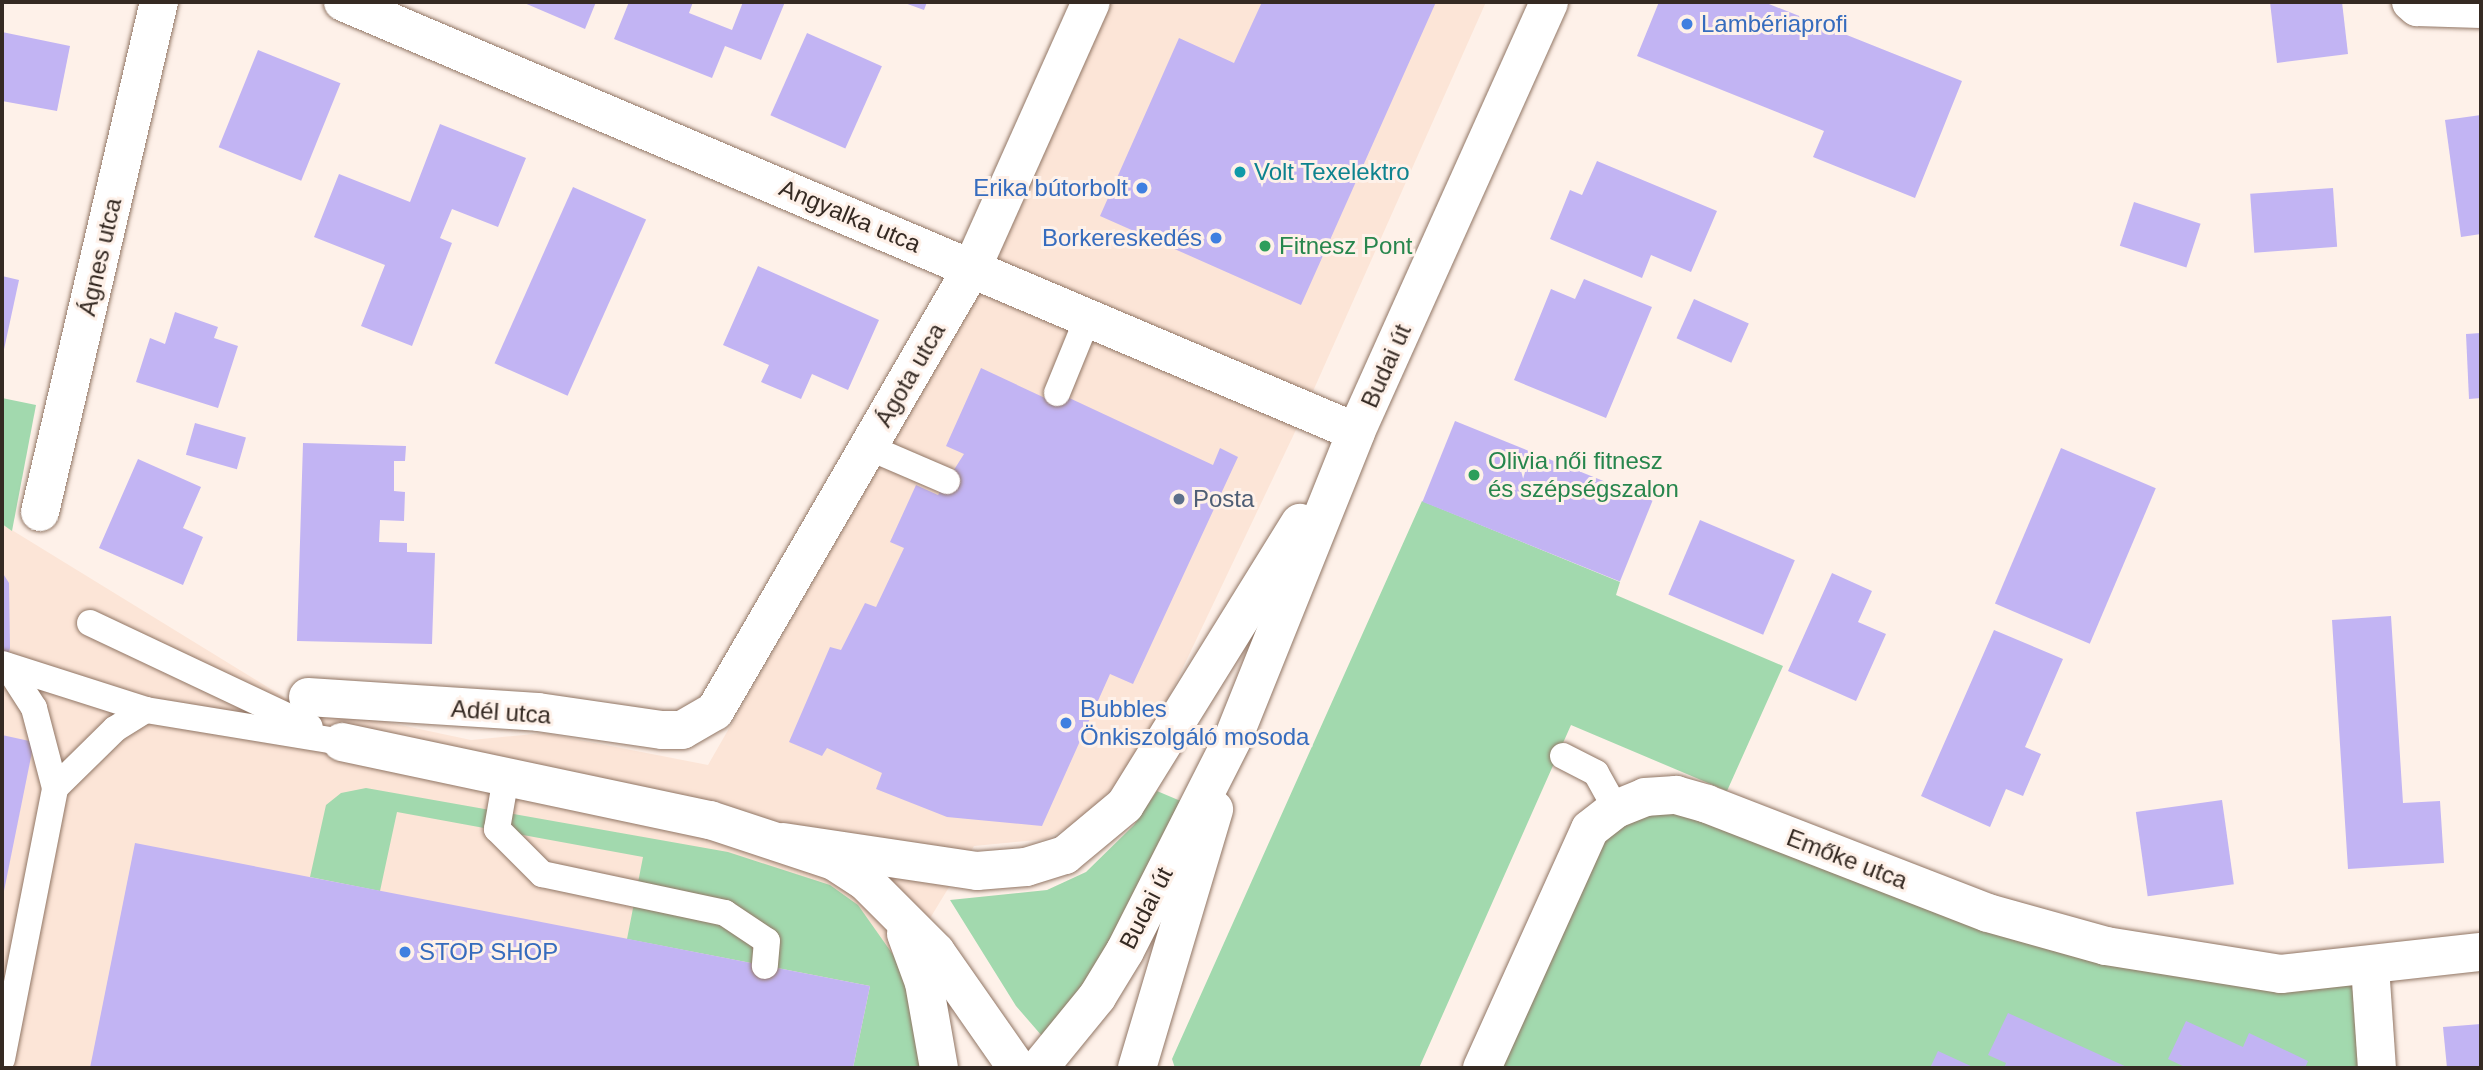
<!DOCTYPE html>
<meta charset="utf-8">
<style>
body{margin:0}
#map{position:relative;width:2483px;height:1070px;overflow:hidden;background:#fef1e9;font-family:Arial,sans-serif}
div>[style]{position:absolute}
[style*='--x']{left:calc(var(--x)*1px);top:calc(var(--y)*1px);width:calc(var(--w)*1px);rotate:calc(var(--a)*1deg)}
.built>*{inset:0;background:#fce5d7}
.green>*{inset:0;background:#a2d9ae}
.building>*{inset:0;background:#c2b4f3;transform-origin:0 0}
.roads{filter:drop-shadow(0 0 2px #917665) drop-shadow(0 0 2px #917665)}
.lane>*{height:26px;margin:-13px;padding:0 13px;transform-origin:13px;border-radius:13px;background:#fff}
.street>*{height:38px;margin:-19px;padding:0 19px;transform-origin:19px;border-radius:19px;background:#fff}
.secondary>*{height:38px;margin:-19px;padding:0 19px;transform-origin:19px;border-radius:19px;background:#fff}
.dots>*{width:19px;height:19px;translate:-50% -50%;box-sizing:border-box;border:4px solid #fef1e9;border-radius:50%}
span{translate:-50% -50%;white-space:nowrap;text-align:center;line-height:1.15;-webkit-text-stroke:6px #fef1e9;paint-order:stroke}
.shop-label{font-size:24px;color:#366cbe}
.left{translate:0 -50%;text-align:left}
.right{translate:-100% -50%;text-align:right}
.culture-label{font-size:24px;color:#0d838f}
.street-label{font-size:24px;color:#352a23}
.leisure-label{font-size:24px;color:#27864d}
.service-label{font-size:24px;color:#4e5e75}
.frame{position:absolute;inset:0;border:4px solid #352a23;pointer-events:none}
</style>
<div id="map">
<div class="built">
<div style="clip-path:polygon(1110px 2px,1486px 2px,1294px 434px,1139px 760px,1084px 819px,1046px 839px,974px 846px,901px 966px,929px 1068px,2px 1068px,2px 524px,292px 702px,471px 740px,544px 733px,708px 765px,977px 296px)"></div>
</div>
<div class="green">
<div style="clip-path:polygon(2px 398px,36px 405px,12px 531px,2px 524px)"></div>
<div style="clip-path:polygon(1422px 501px,1620px 582px,1616px 595px,1783px 666px,1727px 791px,1571px 725px,1419px 1068px,1175px 1068px,1172px 1059px)"></div>
<div style="clip-path:polygon(366px 788px,728px 852px,830px 885px,858px 905px,901px 966px,929px 1068px,853px 1068px,870px 986px,627px 939px,643px 857px,397px 812px,380px 891px,310px 877px,326px 805px,341px 793px)"></div>
<div style="clip-path:polygon(1157px 791px,1183px 802px,1119px 931px,1069px 1007px,1042px 1036px,1016px 1006px,950px 900px,1047px 890px,1086px 872px,1134px 825px)"></div>
<div style="clip-path:polygon(1645px 797px,2106px 946px,2370px 966px,2377px 1068px,1482px 1068px,1570px 866px)"></div>
</div>
<div class="building">
<div style="clip-path:polygon(522px 2px,596px 2px,585px 29px)"></div>
<div style="clip-path:polygon(629px 2px,693px 2px,689px 13px,732px 30px,743px 2px,785px 2px,761px 60px,725px 46px,712px 78px,614px 39px)"></div>
<div style="clip-path:polygon(902px 2px,927px 2px,924px 10px)"></div>
<div style="clip-path:polygon(1262px 2px,1436px 2px,1301px 305px,1100px 216px,1179px 38px,1234px 63px)"></div>
<div style="clip-path:polygon(1659px 2px,1764px 2px,1962px 81px,1915px 198px,1813px 157px,1824px 131px,1637px 56px)"></div>
<div style="clip-path:polygon(2270px 2px,2342px 2px,2348px 54px,2277px 63px)"></div>
<div style="clip-path:polygon(2px 32px,70px 46px,57px 111px,2px 101px)"></div>
<div style="left:807px;top:33px;width:82px;height:90px;rotate:24deg"></div>
<div style="left:258px;top:50px;width:89px;height:105px;rotate:22deg"></div>
<div style="clip-path:polygon(2481px 115px,2481px 234px,2461px 237px,2445px 120px)"></div>
<div style="clip-path:polygon(440px 124px,526px 158px,498px 227px,452px 209px,440px 238px,452px 243px,412px 346px,361px 326px,385px 265px,314px 237px,339px 174px,410px 202px)"></div>
<div style="clip-path:polygon(1597px 161px,1717px 211px,1691px 272px,1651px 255px,1642px 278px,1550px 239px,1570px 190px,1582px 195px)"></div>
<div style="left:573px;top:187px;width:80px;height:193px;rotate:24deg"></div>
<div style="left:2333px;top:188px;width:59px;height:83px;rotate:86deg"></div>
<div style="left:2134px;top:202px;width:70px;height:46px;rotate:18deg"></div>
<div style="clip-path:polygon(758px 266px,879px 320px,848px 390px,812px 374px,801px 399px,761px 382px,769px 365px,723px 345px)"></div>
<div style="clip-path:polygon(2px 276px,19px 280px,3px 354px,2px 354px)"></div>
<div style="clip-path:polygon(1584px 279px,1652px 307px,1606px 418px,1514px 380px,1551px 289px,1575px 299px)"></div>
<div style="left:1694px;top:299px;width:60px;height:43px;rotate:24deg"></div>
<div style="clip-path:polygon(175px 312px,218px 327px,214px 338px,238px 346px,218px 408px,136px 382px,150px 338px,165px 344px)"></div>
<div style="clip-path:polygon(2481px 333px,2481px 398px,2469px 399px,2466px 334px)"></div>
<div style="clip-path:polygon(981px 368px,1045px 398px,1050px 389px,1213px 465px,1220px 448px,1238px 457px,1133px 684px,1110px 674px,1042px 826px,947px 817px,876px 789px,882px 773px,827px 748px,822px 756px,789px 742px,830px 647px,841px 650px,865px 603px,876px 607px,904px 548px,890px 542px,916px 485px,938px 495px,964px 454px,946px 446px)"></div>
<div style="left:1455px;top:421px;width:213px;height:87px;rotate:22deg"></div>
<div style="left:195px;top:423px;width:53px;height:33px;rotate:16deg"></div>
<div style="clip-path:polygon(303px 443px,406px 446px,405px 461px,394px 461px,394px 491px,405px 492px,404px 521px,380px 520px,379px 542px,407px 543px,407px 552px,435px 553px,432px 644px,297px 641px)"></div>
<div style="left:2061px;top:448px;width:103px;height:169px;rotate:23deg"></div>
<div style="clip-path:polygon(138px 459px,201px 487px,183px 528px,203px 537px,183px 585px,99px 548px)"></div>
<div style="left:1700px;top:520px;width:103px;height:81px;rotate:23deg"></div>
<div style="clip-path:polygon(2px 572px,9px 583px,10px 648px,3px 678px)"></div>
<div style="clip-path:polygon(1832px 573px,1872px 591px,1858px 622px,1886px 634px,1856px 701px,1788px 671px)"></div>
<div style="clip-path:polygon(2391px 616px,2403px 803px,2440px 801px,2444px 863px,2348px 869px,2332px 620px)"></div>
<div style="clip-path:polygon(1994px 630px,2063px 659px,2025px 747px,2041px 754px,2023px 796px,2006px 789px,1990px 827px,1921px 796px)"></div>
<div style="clip-path:polygon(2px 735px,34px 742px,3px 896px,2px 896px)"></div>
<div style="left:2222px;top:800px;width:85px;height:87px;rotate:82deg"></div>
<div style="clip-path:polygon(135px 843px,870px 986px,853px 1068px,90px 1068px)"></div>
<div style="clip-path:polygon(2008px 1013px,2129px 1068px,2004px 1068px,2006px 1063px,1988px 1055px)"></div>
<div style="clip-path:polygon(2186px 1021px,2243px 1047px,2249px 1033px,2308px 1061px,2305px 1068px,2187px 1068px,2168px 1059px)"></div>
<div style="clip-path:polygon(2481px 1024px,2481px 1068px,2447px 1068px,2443px 1027px)"></div>
<div style="clip-path:polygon(1938px 1051px,1975px 1068px,1930px 1068px)"></div>
</div>
<div class="roads">
<div class="lane">
<div style="--x:1057;--y:393;--w:82;--a:-67.8"></div>
<div style="--x:868;--y:447;--w:86;--a:23.3"></div>
<div style="--x:90;--y:623;--w:243;--a:25.3"></div>
<div style="--x:2;--y:664;--w:151;--a:17.7"></div>
<div style="--x:146;--y:710;--w:199;--a:9.3"></div>
<div style="--x:7;--y:666;--w:50;--a:57.3"></div>
<div style="--x:34;--y:708;--w:83;--a:75.3"></div>
<div style="--x:1563;--y:756;--w:37;--a:27"></div>
<div style="--x:1596;--y:773;--w:41;--a:60.9"></div>
<div style="--x:506;--y:777;--w:53;--a:99.8"></div>
<div style="--x:497;--y:829;--w:64;--a:45"></div>
<div style="--x:542;--y:874;--w:187;--a:12"></div>
<div style="--x:725;--y:913;--w:50;--a:33.7"></div>
<div style="--x:767;--y:941;--w:25;--a:95"></div>
<div style="--x:2;--y:1059;--w:276;--a:-78.9"></div>
<div style="--x:55;--y:788;--w:84;--a:-44.5"></div>
<div style="--x:115;--y:729;--w:36;--a:-32"></div>
</div>
<div class="street">
<div style="--x:343;--y:2;--w:1100;--a:23"></div>
<div style="--x:2411;--y:2;--w:8;--a:40"></div>
<div style="--x:2417;--y:7;--w:64;--a:1.8"></div>
<div style="--x:40;--y:512;--w:524;--a:-76.87"></div>
<div style="--x:308;--y:697;--w:230;--a:3.7"></div>
<div style="--x:538;--y:712;--w:125;--a:8.3"></div>
<div style="--x:662;--y:730;--w:20;--a:0"></div>
<div style="--x:682;--y:730;--w:38;--a:-30"></div>
<div style="--x:715;--y:711;--w:512;--a:-59.88"></div>
<div style="--x:972;--y:268;--w:291;--a:-65.9"></div>
<div style="--x:342;--y:742;--w:376;--a:12"></div>
<div style="--x:710;--y:820;--w:131;--a:18.3"></div>
<div style="--x:834;--y:861;--w:38;--a:33"></div>
<div style="--x:866;--y:882;--w:99;--a:45"></div>
<div style="--x:936;--y:952;--w:141;--a:55.1"></div>
<div style="--x:906;--y:934;--w:52;--a:69.8"></div>
<div style="--x:924;--y:983;--w:86;--a:80"></div>
<div style="--x:2370;--y:966;--w:102;--a:86.1"></div>
<div style="--x:1482;--y:1068;--w:262;--a:-65.7"></div>
<div style="--x:1590;--y:829;--w:33;--a:-38"></div>
<div style="--x:1616;--y:809;--w:31;--a:-22"></div>
<div style="--x:1645;--y:797;--w:31;--a:-4"></div>
<div style="--x:1676;--y:795;--w:32;--a:16"></div>
<div style="--x:1707;--y:804;--w:301;--a:21.2"></div>
<div style="--x:1988;--y:913;--w:123;--a:15.6"></div>
<div style="--x:2106;--y:946;--w:177;--a:9.1"></div>
<div style="--x:2281;--y:974;--w:201;--a:-6.3"></div>
</div>
<div class="secondary">
<div style="--x:783;--y:842;--w:196;--a:8.5"></div>
<div style="--x:977;--y:871;--w:49;--a:-4.7"></div>
<div style="--x:1026;--y:867;--w:41;--a:-17.1"></div>
<div style="--x:1065;--y:855;--w:78;--a:-39.8"></div>
<div style="--x:1125;--y:805;--w:332;--a:-58.2"></div>
<div style="--x:1039;--y:1068;--w:92;--a:-50.8"></div>
<div style="--x:1097;--y:997;--w:54;--a:-58.7"></div>
<div style="--x:1125;--y:951;--w:241;--a:-63.1"></div>
<div style="--x:1234;--y:736;--w:328;--a:-68.1"></div>
<div style="--x:1356;--y:432;--w:471;--a:-65.8"></div>
<div style="--x:1137;--y:1068;--w:270;--a:-73.4"></div>
</div>
</div>
<div class="dots">
<div style="left:1687px;top:24px;background:#3f7fe0"></div>
<div style="left:1240px;top:172px;background:#0f9aa8"></div>
<div style="left:1142px;top:188px;background:#3f7fe0"></div>
<div style="left:1216px;top:238px;background:#3f7fe0"></div>
<div style="left:1265px;top:246px;background:#2e9e5b"></div>
<div style="left:1474px;top:475px;background:#2e9e5b"></div>
<div style="left:1179px;top:499px;background:#5c6f8a"></div>
<div style="left:1066px;top:723px;background:#3f7fe0"></div>
<div style="left:405px;top:952px;background:#3f7fe0"></div>
</div>
<div class="shop-label">
<span class="left" style="left:1701px;top:24px">Lambériaprofi</span>
<span class="right" style="left:1128px;top:188px">Erika bútorbolt</span>
<span class="right" style="left:1202px;top:238px">Borkereskedés</span>
<span class="left" style="left:1080px;top:723px">Bubbles<br>Önkiszolgáló mosoda</span>
<span class="left" style="left:419px;top:952px">STOP SHOP</span>
</div>
<div class="culture-label">
<span class="left" style="left:1254px;top:172px">Volt Texelektro</span>
</div>
<div class="street-label">
<span style="left:850px;top:216px;rotate:23deg">Angyalka utca</span>
<span style="left:100px;top:257px;rotate:-77deg">Ágnes utca</span>
<span style="left:1386px;top:366px;rotate:-66deg">Budai út</span>
<span style="left:910px;top:375px;rotate:-60deg">Ágota utca</span>
<span style="left:501px;top:712px;rotate:4deg">Adél utca</span>
<span style="left:1847px;top:859px;rotate:21deg">Emőke utca</span>
<span style="left:1146px;top:908px;rotate:-63deg">Budai út</span>
</div>
<div class="leisure-label">
<span class="left" style="left:1279px;top:246px">Fitnesz Pont</span>
<span class="left" style="left:1488px;top:475px">Olivia női fitnesz<br>és szépségszalon</span>
</div>
<div class="service-label">
<span class="left" style="left:1193px;top:499px">Posta</span>
</div>
<div class="frame"></div>
</div>
